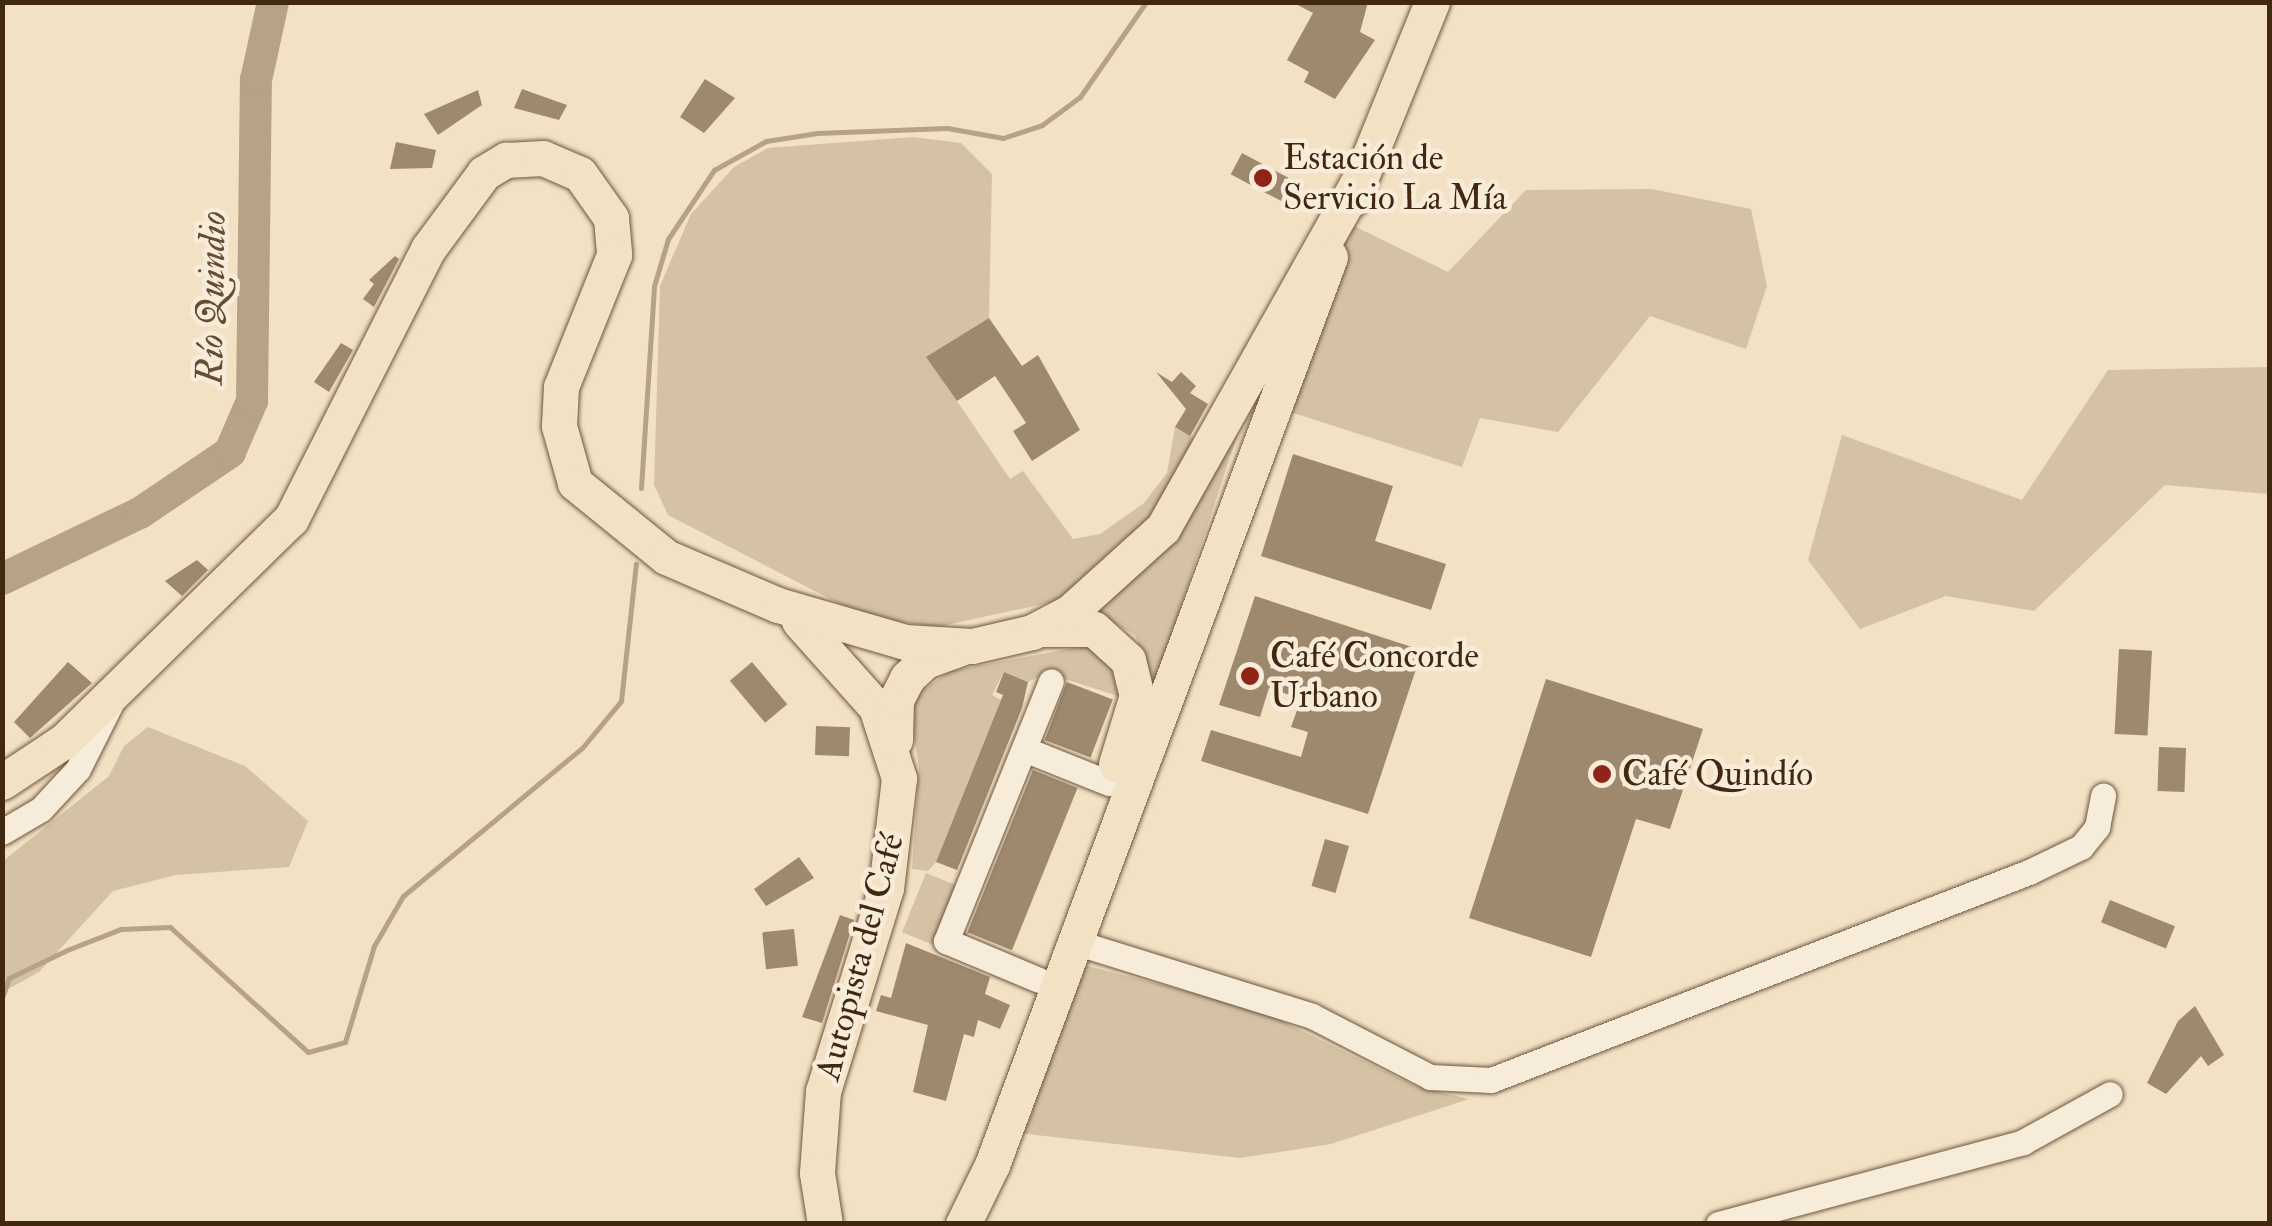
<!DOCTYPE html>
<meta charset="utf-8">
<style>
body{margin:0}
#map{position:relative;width:2272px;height:1226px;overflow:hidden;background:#f3e1c4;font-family:"IM FELL Double Pica",serif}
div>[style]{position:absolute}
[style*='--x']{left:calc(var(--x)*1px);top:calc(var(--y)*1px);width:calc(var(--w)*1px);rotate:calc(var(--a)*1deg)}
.green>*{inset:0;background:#d5c2a5;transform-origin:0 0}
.stream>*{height:5px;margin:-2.5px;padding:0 2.5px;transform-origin:2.5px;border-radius:2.5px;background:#b7a287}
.river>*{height:32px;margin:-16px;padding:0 16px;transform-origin:16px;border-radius:16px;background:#b7a287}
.building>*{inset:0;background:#9e886e;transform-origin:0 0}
.roads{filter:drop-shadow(0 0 2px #6e563d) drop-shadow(0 0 2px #6e563d)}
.minor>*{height:25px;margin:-12.5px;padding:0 12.5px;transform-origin:12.5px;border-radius:12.5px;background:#f7ecd9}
.highway>*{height:35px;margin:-17.5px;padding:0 17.5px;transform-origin:17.5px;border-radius:17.5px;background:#f3e1c4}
.dots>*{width:28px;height:28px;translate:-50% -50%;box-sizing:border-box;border:5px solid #f7ecd9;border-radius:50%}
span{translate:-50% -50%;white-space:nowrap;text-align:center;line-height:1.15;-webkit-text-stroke:9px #f7ecd9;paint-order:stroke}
.poi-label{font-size:35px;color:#422810}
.left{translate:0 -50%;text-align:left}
.street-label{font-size:35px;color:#422810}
.water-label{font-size:38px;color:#654d34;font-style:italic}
.frame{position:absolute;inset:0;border:5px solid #422810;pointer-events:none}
</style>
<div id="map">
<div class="green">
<div style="clip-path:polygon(913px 137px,961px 143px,992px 174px,989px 318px,927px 357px,1010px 479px,1023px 471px,1073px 539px,1100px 534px,1144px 503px,1167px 473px,1175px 427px,1197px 440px,1153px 521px,1058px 601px,937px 627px,865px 617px,668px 515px,654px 485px,660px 286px,691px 214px,734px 167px,768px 148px)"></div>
<div style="clip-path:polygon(1652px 189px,1751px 209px,1767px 286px,1746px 349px,1650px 316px,1558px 432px,1480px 418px,1462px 467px,1284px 410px,1350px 224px,1448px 272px,1526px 190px)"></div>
<div style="clip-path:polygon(2269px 367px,2269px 494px,2165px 485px,2034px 611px,1946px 596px,1860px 629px,1808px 560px,1842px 435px,2022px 500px,2108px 370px)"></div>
<div style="clip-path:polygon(1254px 384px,1156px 682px,1153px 681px,1135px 635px,1103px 617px,1084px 616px)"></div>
<div style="clip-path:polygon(1091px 645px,1106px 654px,1127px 699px,1046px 673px,1028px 682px,1004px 672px,992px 695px,1001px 700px,936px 862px,928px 871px,912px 869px,919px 769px,909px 700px,950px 671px)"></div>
<div style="clip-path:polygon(148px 727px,245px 766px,308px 821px,289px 867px,176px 875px,113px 891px,39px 972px,3px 992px,3px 861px,109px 776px,124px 746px)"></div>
<div style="left:926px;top:873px;width:38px;height:64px;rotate:22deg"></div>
<div style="clip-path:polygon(1076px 963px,1257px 1009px,1417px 1087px,1469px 1099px,1331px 1144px,1240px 1158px,1018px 1133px)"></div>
</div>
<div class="stream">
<div style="--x:641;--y:488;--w:202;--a:-86.3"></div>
<div style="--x:654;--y:286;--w:49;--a:-73.4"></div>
<div style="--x:668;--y:239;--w:83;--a:-56.3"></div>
<div style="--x:714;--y:170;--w:60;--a:-29.1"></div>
<div style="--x:766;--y:141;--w:52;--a:-8.9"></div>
<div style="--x:817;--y:133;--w:130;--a:-2.2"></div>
<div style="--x:947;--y:128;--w:57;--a:10.1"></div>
<div style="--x:1003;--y:138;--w:41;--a:-18.4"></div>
<div style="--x:1042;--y:125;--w:47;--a:-36.4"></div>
<div style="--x:1080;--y:97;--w:116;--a:-55.2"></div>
<div style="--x:2;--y:998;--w:21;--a:-71"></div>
<div style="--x:9;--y:978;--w:64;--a:-25.8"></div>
<div style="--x:67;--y:950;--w:58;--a:-21.3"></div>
<div style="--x:121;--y:929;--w:49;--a:-2.3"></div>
<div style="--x:170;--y:927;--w:186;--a:42.2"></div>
<div style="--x:308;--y:1052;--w:38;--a:-15"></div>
<div style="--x:345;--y:1042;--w:100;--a:-73.2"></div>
<div style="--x:374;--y:946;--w:58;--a:-59.9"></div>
<div style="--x:403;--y:896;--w:232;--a:-39.6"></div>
<div style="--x:582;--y:748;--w:61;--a:-50.3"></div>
<div style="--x:621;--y:701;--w:138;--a:-83.8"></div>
</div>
<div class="river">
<div style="--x:2;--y:579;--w:153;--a:-25.6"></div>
<div style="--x:140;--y:513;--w:109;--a:-34.1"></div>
<div style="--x:230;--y:452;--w:56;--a:-66.7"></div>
<div style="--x:252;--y:401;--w:321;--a:-89.3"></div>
<div style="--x:256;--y:80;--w:80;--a:-77.7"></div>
</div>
<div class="building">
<div style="clip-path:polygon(1292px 2px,1368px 2px,1360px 32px,1375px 40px,1335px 99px,1304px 82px,1309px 72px,1287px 60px,1313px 13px)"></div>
<div style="clip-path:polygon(705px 79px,735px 98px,704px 133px,680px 117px)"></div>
<div style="clip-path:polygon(522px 89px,567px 105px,559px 120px,514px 108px)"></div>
<div style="clip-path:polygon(478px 90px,482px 105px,438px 135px,424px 114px)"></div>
<div style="clip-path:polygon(396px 142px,436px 150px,432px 168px,390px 169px)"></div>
<div style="left:1242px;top:153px;width:61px;height:24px;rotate:28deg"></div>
<div style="clip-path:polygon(395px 256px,399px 259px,374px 307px,363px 299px,374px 284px,369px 280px)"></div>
<div style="clip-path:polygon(989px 318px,1022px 366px,1038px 355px,1080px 430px,1032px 461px,1013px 431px,1026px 423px,995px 376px,957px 401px,926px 357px)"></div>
<div style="clip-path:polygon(341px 343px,353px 350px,329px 392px,314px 382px)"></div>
<div style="clip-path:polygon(1156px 372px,1172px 382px,1181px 372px,1196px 386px,1190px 393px,1208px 404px,1190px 436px,1175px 427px,1186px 409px)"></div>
<div style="clip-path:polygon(1293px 454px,1393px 486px,1375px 541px,1446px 564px,1431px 610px,1261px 556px)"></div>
<div style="clip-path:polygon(197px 560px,208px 570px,182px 596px,165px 581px)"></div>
<div style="clip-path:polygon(1255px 596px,1415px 648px,1420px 657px,1368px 814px,1201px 761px,1211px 730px,1301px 757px,1308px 732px,1291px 727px,1301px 699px,1269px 688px,1260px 717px,1219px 705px)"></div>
<div style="left:2119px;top:649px;width:33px;height:85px;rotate:3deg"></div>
<div style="clip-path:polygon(68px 662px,92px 683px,30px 738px,14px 722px)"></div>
<div style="left:752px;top:662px;width:55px;height:29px;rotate:50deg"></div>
<div style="clip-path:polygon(1004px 672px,1028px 682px,1022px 708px,957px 870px,936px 862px,1003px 695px,996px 692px)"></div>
<div style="clip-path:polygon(1546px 679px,1703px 729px,1670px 829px,1636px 819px,1591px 957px,1469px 918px)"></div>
<div style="left:1067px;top:682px;width:49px;height:62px;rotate:21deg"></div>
<div style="left:816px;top:726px;width:34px;height:29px;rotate:2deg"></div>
<div style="left:2159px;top:747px;width:27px;height:44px;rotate:2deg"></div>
<div style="left:1033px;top:770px;width:48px;height:175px;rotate:22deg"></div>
<div style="left:1325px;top:839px;width:25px;height:49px;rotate:16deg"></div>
<div style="clip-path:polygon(799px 857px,814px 878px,766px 906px,754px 889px)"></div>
<div style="left:2110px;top:900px;width:70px;height:24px;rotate:22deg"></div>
<div style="clip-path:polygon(840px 915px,854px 920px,822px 1023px,802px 1017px)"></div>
<div style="left:794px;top:929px;width:37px;height:32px;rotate:84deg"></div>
<div style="clip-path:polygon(906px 943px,990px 977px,985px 994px,1010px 1005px,1000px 1029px,978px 1020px,974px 1037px,964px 1034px,946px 1101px,913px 1092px,928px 1025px,876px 1011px,881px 995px,891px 998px)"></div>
<div style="clip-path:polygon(2195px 1006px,2224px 1055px,2208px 1066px,2201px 1056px,2166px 1094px,2147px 1083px,2178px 1021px)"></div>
</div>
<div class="roads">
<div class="minor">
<div style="--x:1024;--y:749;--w:92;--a:21.8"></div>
<div style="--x:2;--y:832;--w:45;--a:-30.5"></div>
<div style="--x:41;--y:809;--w:54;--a:-47.2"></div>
<div style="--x:78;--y:769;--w:72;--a:-63.4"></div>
<div style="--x:1075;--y:942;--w:248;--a:17.3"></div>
<div style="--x:1312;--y:1016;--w:133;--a:27.3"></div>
<div style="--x:1430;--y:1077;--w:61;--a:2.8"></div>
<div style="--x:1491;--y:1080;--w:577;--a:-21.14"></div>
<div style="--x:2029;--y:872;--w:58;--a:-25.7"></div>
<div style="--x:2081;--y:847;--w:26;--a:-51"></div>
<div style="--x:2097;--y:827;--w:32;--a:-79"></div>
<div style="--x:1039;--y:980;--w:101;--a:-157.2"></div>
<div style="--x:946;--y:941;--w:280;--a:-68"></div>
<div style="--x:1718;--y:1224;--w:316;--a:-15"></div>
<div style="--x:2023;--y:1142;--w:99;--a:-28.9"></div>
</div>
<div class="highway">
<div style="--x:1352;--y:199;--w:213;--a:-67.9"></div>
<div style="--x:799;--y:621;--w:115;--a:48.2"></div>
<div style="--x:876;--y:707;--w:75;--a:72.1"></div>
<div style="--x:899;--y:778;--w:111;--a:96.7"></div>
<div style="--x:886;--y:888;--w:213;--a:107.2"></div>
<div style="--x:823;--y:1091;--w:82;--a:94.2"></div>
<div style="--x:817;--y:1173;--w:52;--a:81.1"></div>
<div style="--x:1042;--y:629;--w:52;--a:0"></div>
<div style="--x:1094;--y:629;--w:46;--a:42.4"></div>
<div style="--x:1128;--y:660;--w:36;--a:76"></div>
<div style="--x:1137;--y:695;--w:72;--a:106.9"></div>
<div style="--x:895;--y:740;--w:40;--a:-88.6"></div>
<div style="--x:896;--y:700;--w:25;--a:-63"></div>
<div style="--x:907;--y:678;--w:25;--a:-43"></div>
<div style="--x:925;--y:661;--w:38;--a:-20"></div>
<div style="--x:2;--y:782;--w:74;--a:-33.5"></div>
<div style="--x:64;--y:741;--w:318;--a:-44.4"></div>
<div style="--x:291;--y:519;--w:303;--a:-63.1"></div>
<div style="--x:428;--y:249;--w:94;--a:-53.6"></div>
<div style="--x:484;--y:173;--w:26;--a:-31"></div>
<div style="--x:506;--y:160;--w:37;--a:-3"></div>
<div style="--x:543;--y:158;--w:40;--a:23.4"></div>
<div style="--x:580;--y:174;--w:54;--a:54.8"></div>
<div style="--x:611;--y:218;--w:37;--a:85"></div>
<div style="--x:614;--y:255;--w:142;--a:111.9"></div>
<div style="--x:561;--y:387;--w:39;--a:93"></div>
<div style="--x:559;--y:426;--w:59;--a:74.3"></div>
<div style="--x:575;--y:483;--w:117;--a:39.1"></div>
<div style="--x:666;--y:557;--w:122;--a:23.2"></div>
<div style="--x:778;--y:605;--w:132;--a:16.2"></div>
<div style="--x:905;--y:642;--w:67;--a:3.4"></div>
<div style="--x:972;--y:646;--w:62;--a:-13.1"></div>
<div style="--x:1032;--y:632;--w:43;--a:-27.8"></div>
<div style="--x:1070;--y:612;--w:125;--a:-42.1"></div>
<div style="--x:1163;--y:528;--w:399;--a:-60.6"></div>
<div style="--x:963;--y:1224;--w:66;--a:-63.8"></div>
<div style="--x:992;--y:1165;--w:969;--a:-69.58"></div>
</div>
</div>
<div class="dots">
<div style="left:1263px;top:178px;background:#8f2418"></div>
<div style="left:1250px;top:676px;background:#8f2418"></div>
<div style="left:1602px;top:774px;background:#8f2418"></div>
</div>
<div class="poi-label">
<span class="left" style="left:1283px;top:178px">Estación de<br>Servicio La Mía</span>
<span class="left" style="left:1270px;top:676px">Café Concorde<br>Urbano</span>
<span class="left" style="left:1622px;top:774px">Café Quindío</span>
</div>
<div class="street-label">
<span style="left:860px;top:957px;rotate:-75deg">Autopista del Café</span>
</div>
<div class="water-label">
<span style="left:212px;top:298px;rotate:-89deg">Río Quindio</span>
</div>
<div class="frame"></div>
</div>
